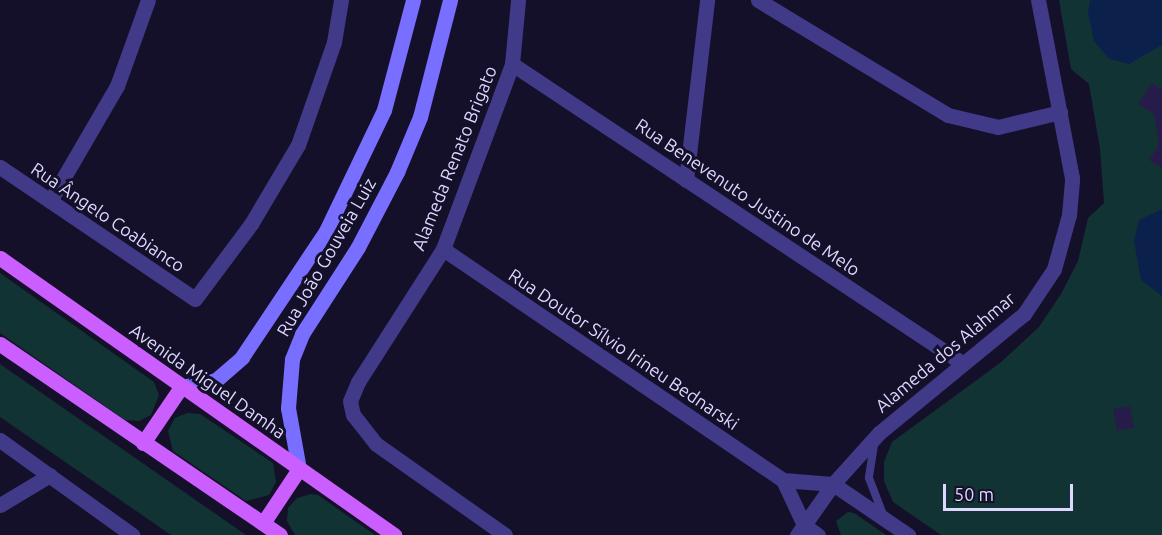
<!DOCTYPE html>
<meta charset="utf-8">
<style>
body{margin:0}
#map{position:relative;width:1162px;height:535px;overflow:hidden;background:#151029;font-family:Ubuntu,sans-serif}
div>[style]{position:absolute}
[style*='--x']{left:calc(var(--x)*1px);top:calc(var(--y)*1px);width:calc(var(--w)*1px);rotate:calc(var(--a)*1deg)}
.green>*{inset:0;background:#123333}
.water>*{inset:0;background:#0b214c}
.building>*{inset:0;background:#271b4a;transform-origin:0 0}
.lane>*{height:8px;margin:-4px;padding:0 4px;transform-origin:4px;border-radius:4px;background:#403a89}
.street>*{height:15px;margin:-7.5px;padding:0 7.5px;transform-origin:7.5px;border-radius:7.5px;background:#403a89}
.secondary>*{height:15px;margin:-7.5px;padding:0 7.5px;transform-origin:7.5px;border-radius:7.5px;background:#786eff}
.primary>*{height:15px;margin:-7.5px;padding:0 7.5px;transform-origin:7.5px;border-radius:7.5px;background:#ca5eff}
span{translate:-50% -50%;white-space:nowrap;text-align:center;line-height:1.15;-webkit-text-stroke:6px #151029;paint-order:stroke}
.street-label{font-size:18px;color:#ded7ff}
.scale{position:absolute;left:943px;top:484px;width:130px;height:27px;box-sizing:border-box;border:3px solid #ded7ff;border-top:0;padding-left:8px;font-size:18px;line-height:21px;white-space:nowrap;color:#ded7ff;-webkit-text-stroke:4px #151029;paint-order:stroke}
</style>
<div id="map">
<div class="green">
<div style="clip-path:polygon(1059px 0,1162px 0,1162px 535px,941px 535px,893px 502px,884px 481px,884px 462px,892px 442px,1000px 363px,1039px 327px,1061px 294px,1078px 261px,1088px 218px,1104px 203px,1100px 149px,1089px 84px,1071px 69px)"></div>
<div style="clip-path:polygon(0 273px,154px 382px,159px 395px,151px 415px,139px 421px,125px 420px,0 333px)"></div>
<div style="clip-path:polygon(0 364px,246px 535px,171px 535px,0 417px)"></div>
<div style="clip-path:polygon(187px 413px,200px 414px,273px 463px,276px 482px,269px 495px,246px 501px,173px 451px,168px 431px,175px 418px)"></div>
<div style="clip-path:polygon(311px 494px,318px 495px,375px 535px,295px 535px,287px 521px,288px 508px,297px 498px)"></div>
<div style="clip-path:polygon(848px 512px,854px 513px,886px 535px,841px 535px,836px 521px)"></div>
</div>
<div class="water">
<div style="clip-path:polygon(1090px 0,1162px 0,1162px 45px,1129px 64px,1109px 59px,1094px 41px,1088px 13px)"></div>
<div style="clip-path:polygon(1162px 209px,1162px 296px,1141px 280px,1134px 241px,1139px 220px)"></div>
</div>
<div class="building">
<div style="clip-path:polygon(1152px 83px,1162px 90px,1162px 168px,1149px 160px,1159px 145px,1154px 114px,1138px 104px)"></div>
<div style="left:1130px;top:406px;width:22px;height:17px;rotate:80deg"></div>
</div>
<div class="lane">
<div style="--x:874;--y:445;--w:33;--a:99"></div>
<div style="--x:869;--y:478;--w:36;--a:69"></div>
</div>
<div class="street">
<div style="--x:758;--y:0;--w:222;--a:31.2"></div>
<div style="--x:948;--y:115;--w:51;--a:13.5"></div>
<div style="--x:998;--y:127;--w:64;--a:-13.6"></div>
<div style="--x:512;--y:64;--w:540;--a:33.6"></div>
<div style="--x:0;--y:167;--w:235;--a:34.1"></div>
<div style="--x:195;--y:299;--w:94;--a:-53.3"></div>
<div style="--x:251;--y:224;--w:92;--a:-59.3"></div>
<div style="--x:298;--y:145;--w:109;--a:-70.7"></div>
<div style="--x:334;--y:42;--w:43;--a:-80.5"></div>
<div style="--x:686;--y:180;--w:181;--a:-83.3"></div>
<div style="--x:50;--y:201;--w:133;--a:-59.8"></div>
<div style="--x:117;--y:86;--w:91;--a:-70.2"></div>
<div style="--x:443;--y:249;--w:411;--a:34.2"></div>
<div style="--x:783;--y:480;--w:50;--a:4.6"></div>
<div style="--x:833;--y:484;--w:91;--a:34.2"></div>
<div style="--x:0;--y:440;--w:163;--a:35.7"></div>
<div style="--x:783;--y:480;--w:50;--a:65"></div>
<div style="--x:0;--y:505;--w:58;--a:-31"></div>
<div style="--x:804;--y:525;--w:17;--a:36"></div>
<div style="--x:505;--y:535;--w:158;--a:-144.8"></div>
<div style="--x:376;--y:444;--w:37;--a:-128"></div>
<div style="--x:353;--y:415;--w:14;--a:-102"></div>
<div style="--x:350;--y:401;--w:21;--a:-67"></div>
<div style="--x:358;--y:382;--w:158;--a:-57.4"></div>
<div style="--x:443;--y:249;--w:197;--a:-69.5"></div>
<div style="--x:512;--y:64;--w:64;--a:-84.6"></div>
<div style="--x:797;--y:535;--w:62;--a:-54.8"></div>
<div style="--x:833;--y:484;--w:69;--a:-48"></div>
<div style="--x:879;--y:433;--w:188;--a:-39.4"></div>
<div style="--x:1024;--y:314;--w:54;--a:-56.3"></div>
<div style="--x:1054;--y:269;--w:56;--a:-74.5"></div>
<div style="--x:1069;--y:215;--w:37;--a:-85"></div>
<div style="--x:1072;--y:178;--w:181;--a:-100.8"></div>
</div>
<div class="secondary">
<div style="--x:181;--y:387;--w:36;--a:-11"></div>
<div style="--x:216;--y:380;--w:35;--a:-41"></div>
<div style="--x:242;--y:357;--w:151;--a:-56.3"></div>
<div style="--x:326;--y:231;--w:134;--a:-64.4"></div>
<div style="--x:384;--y:110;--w:114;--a:-75.2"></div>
<div style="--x:299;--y:469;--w:62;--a:-100.2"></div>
<div style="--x:288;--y:408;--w:49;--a:-85.3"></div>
<div style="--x:292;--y:359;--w:27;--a:-68"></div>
<div style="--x:302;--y:334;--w:103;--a:-57.2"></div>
<div style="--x:358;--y:247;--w:85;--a:-62.5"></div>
<div style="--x:397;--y:172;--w:60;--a:-67.3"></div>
<div style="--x:420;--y:117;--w:121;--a:-75.6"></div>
</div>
<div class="primary">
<div style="--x:0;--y:258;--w:482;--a:35.1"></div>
<div style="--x:0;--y:344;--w:339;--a:34.3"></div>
<div style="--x:143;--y:443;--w:68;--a:-55.8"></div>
<div style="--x:263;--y:523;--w:65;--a:-56.3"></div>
</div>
<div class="street-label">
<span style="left:454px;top:158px;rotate:-68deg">Alameda Renato Brigato</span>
<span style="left:748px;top:197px;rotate:34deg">Rua Benevenuto Justino de Melo</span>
<span style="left:108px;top:217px;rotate:34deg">Rua Ângelo Coabianco</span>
<span style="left:326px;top:257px;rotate:-60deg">Rua João Gouveia Luiz</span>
<span style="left:624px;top:349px;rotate:34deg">Rua Doutor Sílvio Irineu Bednarski</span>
<span style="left:945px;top:352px;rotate:-40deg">Alameda dos Alahmar</span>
<span style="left:208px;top:381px;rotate:35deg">Avenida Miguel Damha</span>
</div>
<div class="scale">50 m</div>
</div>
